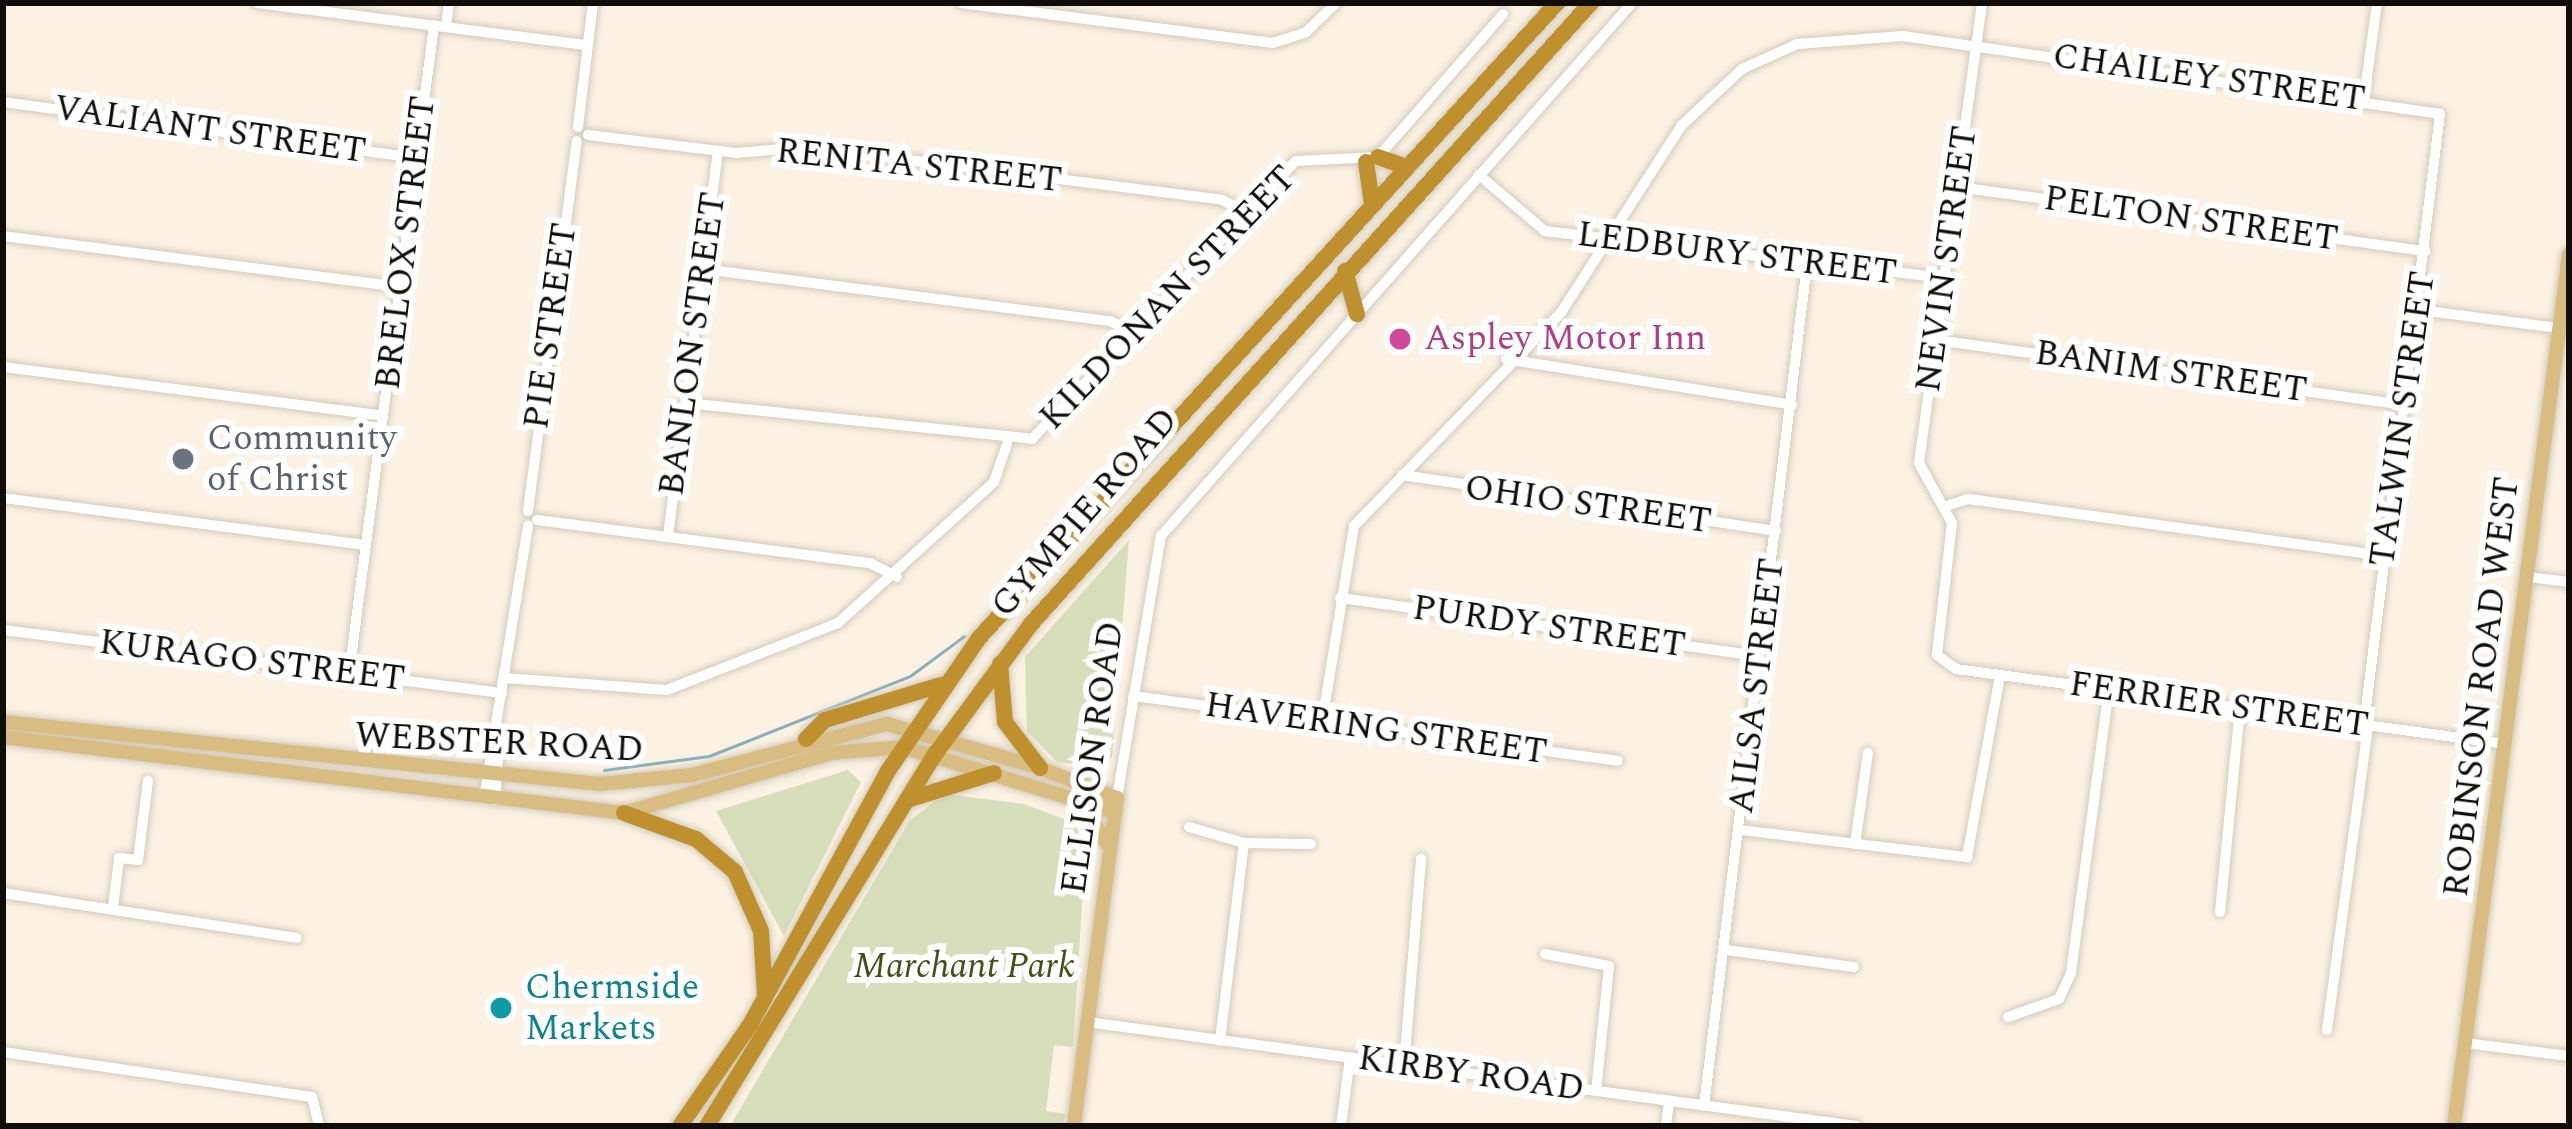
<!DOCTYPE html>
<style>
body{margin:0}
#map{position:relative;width:2572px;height:1129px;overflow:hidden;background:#fbf2e3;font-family:Spectral,serif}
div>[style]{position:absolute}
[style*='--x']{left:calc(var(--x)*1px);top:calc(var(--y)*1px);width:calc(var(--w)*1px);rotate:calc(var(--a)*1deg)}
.green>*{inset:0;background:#d7debc}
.stream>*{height:3px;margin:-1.5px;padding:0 1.5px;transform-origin:1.5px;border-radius:1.5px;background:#87b0bc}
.roads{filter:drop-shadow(0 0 3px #d3cbbc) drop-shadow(0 0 3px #d3cbbc)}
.minor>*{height:10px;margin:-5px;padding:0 5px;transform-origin:5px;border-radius:5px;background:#fff}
.major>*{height:14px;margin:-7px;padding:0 7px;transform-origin:7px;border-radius:7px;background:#d8bc82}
.highway>*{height:16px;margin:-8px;padding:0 8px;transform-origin:8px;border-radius:8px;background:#be902e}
.dots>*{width:33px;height:33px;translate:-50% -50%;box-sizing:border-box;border:6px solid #fff;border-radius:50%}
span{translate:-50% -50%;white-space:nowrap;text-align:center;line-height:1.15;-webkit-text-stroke:12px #fff;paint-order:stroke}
.street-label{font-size:36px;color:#110e09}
.hotel-label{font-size:36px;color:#b23c85}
.left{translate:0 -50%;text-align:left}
.worship-label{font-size:36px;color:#5b616d}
.park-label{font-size:36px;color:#474f18;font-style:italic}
.culture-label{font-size:36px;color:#0d838f}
.frame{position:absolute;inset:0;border:6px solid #110e09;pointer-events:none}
</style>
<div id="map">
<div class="green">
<div style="clip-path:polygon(1129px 540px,1112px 757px,1100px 767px,1057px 762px,1027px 731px,1025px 657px)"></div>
<div style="clip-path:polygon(848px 770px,861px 782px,784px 936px,716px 811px)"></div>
<div style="clip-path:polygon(945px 794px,1024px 804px,1072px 822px,1086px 842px,1073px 1047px,1054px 1045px,1046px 1111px,1065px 1114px,1063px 1126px,730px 1126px,910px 820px)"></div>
</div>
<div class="stream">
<div style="--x:604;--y:770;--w:106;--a:-7.6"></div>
<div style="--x:709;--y:756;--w:216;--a:-21.7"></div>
<div style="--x:910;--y:676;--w:67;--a:-36.5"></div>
</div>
<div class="roads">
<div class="minor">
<div style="--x:257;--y:3;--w:333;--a:7.3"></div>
<div style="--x:961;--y:3;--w:315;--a:7.3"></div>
<div style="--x:1273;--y:43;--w:35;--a:-18"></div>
<div style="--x:1306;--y:32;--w:42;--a:-44"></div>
<div style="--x:1982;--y:3;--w:464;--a:97.8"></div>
<div style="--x:1919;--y:463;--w:68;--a:61.2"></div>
<div style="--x:1952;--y:523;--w:133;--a:96.5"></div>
<div style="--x:1937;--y:655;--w:24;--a:36"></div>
<div style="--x:1956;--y:669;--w:554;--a:7.78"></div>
<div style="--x:446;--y:27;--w:24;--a:-83"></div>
<div style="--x:2364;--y:98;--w:96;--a:-82.2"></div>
<div style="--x:3;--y:102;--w:418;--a:7.7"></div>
<div style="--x:578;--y:127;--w:125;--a:-83.1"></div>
<div style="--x:588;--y:135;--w:149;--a:6.9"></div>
<div style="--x:736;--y:153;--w:69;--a:-5"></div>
<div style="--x:805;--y:147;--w:420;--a:7.2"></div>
<div style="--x:1222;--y:200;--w:28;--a:27"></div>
<div style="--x:1479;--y:175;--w:87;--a:40.3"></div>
<div style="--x:1545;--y:231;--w:402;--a:6.7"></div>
<div style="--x:1957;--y:187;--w:473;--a:7.8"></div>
<div style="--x:3;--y:236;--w:400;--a:7.3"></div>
<div style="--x:703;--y:269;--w:410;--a:7.3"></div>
<div style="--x:1110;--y:321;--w:27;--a:28"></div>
<div style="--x:2420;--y:310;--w:140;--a:7.4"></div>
<div style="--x:1936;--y:340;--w:474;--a:7.9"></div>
<div style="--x:1506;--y:359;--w:290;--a:9.1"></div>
<div style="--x:3;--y:367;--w:383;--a:7.3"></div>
<div style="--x:686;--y:403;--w:348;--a:5.9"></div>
<div style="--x:1032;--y:439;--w:383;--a:-46.5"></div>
<div style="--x:1296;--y:161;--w:82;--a:-2.8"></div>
<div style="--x:1378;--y:157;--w:190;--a:-48.8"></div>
<div style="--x:1402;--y:475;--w:378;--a:8.5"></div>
<div style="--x:3;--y:498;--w:366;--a:7.4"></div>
<div style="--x:1946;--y:506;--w:23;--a:-18"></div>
<div style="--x:1968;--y:499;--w:421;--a:7.8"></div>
<div style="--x:528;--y:511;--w:373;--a:-82.5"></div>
<div style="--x:537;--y:520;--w:336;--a:7.4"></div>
<div style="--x:870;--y:563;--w:30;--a:27"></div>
<div style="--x:668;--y:536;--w:387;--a:-82.6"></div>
<div style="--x:2527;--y:577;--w:42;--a:6.8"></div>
<div style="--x:1340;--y:598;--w:423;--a:7.9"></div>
<div style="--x:3;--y:630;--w:503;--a:7.2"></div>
<div style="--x:349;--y:674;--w:654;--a:-82.53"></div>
<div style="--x:504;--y:678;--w:163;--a:4.2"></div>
<div style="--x:667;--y:690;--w:184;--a:-21.4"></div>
<div style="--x:838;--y:623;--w:210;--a:-42.1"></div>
<div style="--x:994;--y:482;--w:40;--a:-71.1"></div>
<div style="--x:1133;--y:696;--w:489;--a:7.6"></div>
<div style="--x:1322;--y:722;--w:199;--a:-80.7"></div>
<div style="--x:1354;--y:526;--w:299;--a:-45.9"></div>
<div style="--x:1562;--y:311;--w:220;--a:-57.2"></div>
<div style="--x:1681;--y:126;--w:83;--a:-43.1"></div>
<div style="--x:1742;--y:69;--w:60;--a:-24.4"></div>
<div style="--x:1797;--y:44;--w:106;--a:-4.3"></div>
<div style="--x:1903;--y:36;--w:543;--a:8.26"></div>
<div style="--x:2440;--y:114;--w:615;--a:97.1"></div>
<div style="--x:484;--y:798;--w:276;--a:-80.8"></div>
<div style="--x:1117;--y:798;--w:266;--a:-80.5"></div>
<div style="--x:1161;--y:536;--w:711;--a:-48.53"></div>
<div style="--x:495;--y:800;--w:61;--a:-86.2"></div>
<div style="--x:1189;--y:827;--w:57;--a:16.2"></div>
<div style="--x:1244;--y:843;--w:67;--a:0.9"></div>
<div style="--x:1740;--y:830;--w:229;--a:6.8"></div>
<div style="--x:1967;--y:857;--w:185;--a:-79.7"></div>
<div style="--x:1855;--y:844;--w:92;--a:-81.9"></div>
<div style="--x:3;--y:893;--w:297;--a:8.7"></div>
<div style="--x:113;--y:908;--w:50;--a:-83.2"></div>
<div style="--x:119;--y:858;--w:19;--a:6"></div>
<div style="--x:138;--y:860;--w:80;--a:-82.8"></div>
<div style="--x:2220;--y:912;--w:205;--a:-84.4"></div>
<div style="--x:1726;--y:950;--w:129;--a:7.6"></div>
<div style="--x:1545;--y:954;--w:65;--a:10.6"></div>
<div style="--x:1609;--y:966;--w:126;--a:95.9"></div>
<div style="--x:2008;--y:1017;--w:54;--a:-19.4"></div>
<div style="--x:2059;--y:999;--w:29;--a:-65"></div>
<div style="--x:2071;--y:973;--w:286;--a:-82.4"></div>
<div style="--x:1087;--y:1022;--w:776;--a:7.7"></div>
<div style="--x:2327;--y:1030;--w:308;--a:-82.3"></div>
<div style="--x:1220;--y:1041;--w:199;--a:-83.1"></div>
<div style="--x:2465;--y:1043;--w:105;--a:7.1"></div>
<div style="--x:3;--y:1052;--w:312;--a:8.3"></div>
<div style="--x:312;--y:1097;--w:30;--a:76"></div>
<div style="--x:1404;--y:1066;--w:208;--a:-85.3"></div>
<div style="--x:1704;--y:1106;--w:847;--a:-83.02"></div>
<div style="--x:1341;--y:1126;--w:69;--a:-82.5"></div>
<div style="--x:1666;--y:1126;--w:25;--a:-83"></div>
</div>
<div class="major">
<div style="--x:3;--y:722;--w:600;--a:5.93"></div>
<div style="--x:600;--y:784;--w:92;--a:-5.6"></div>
<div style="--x:692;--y:775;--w:202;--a:-14.7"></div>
<div style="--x:887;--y:724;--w:159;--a:16"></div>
<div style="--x:1040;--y:768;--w:83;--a:21.3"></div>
<div style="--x:1117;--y:798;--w:331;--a:97.5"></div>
<div style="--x:3;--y:737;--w:626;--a:6.98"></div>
<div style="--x:624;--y:813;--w:216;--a:-16.1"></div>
<div style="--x:832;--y:753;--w:71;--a:-4.8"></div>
<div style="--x:903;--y:747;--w:222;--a:17"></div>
<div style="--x:1083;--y:806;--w:50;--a:57.3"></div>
<div style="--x:2454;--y:1126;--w:879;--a:-82.48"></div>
</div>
<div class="highway">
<div style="--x:1378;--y:157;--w:31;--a:19"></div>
<div style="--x:1366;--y:162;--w:42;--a:81.9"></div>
<div style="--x:1345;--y:271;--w:45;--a:74.4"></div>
<div style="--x:1000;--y:664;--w:58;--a:85.1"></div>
<div style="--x:1005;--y:722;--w:58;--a:52.7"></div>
<div style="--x:806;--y:739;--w:27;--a:-45"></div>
<div style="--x:825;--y:720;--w:121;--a:-16.8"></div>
<div style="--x:907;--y:800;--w:91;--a:-17.2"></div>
<div style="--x:624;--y:813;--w:77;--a:19.9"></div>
<div style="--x:696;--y:839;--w:51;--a:40.2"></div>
<div style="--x:735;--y:872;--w:64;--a:66.2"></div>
<div style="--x:761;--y:931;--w:66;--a:86.5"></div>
<div style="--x:680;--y:1126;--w:123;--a:-55.3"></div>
<div style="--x:750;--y:1025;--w:289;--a:-61.5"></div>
<div style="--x:888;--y:771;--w:161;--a:-55.6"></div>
<div style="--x:979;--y:638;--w:859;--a:-47.69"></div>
<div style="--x:707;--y:1126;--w:438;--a:-58.5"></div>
<div style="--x:936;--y:753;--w:160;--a:-53.6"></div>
<div style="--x:1031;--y:624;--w:836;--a:-47.96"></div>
</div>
</div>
<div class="dots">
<div style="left:1400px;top:339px;background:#d1479c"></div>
<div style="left:183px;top:459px;background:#6b7280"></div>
<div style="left:501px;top:1008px;background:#0f9aa8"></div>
</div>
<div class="street-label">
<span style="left:2209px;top:78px;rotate:8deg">CHAILEY STREET</span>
<span style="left:210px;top:130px;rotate:8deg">VALIANT STREET</span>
<span style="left:919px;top:166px;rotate:6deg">RENITA STREET</span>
<span style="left:2191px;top:219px;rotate:8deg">PELTON STREET</span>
<span style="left:406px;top:243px;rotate:-83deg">BRELOX STREET</span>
<span style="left:1737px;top:254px;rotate:7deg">LEDBURY STREET</span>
<span style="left:1947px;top:259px;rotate:-82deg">NEVIN STREET</span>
<span style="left:1168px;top:298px;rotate:-46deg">KILDONAN STREET</span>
<span style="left:551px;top:326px;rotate:-82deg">PIE STREET</span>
<span style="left:693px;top:344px;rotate:-82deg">BANLON STREET</span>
<span style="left:2171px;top:372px;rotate:8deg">BANIM STREET</span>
<span style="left:2403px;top:419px;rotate:-82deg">TALWIN STREET</span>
<span style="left:1588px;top:505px;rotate:8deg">OHIO STREET</span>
<span style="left:1085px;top:513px;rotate:-49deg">GYMPIE ROAD</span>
<span style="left:1549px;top:627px;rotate:8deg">PURDY STREET</span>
<span style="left:252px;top:661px;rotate:7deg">KURAGO STREET</span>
<span style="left:1757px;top:686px;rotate:-83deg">AILSA STREET</span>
<span style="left:2482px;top:687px;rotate:-83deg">ROBINSON ROAD WEST</span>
<span style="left:2219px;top:705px;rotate:8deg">FERRIER STREET</span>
<span style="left:1376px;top:729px;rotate:8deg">HAVERING STREET</span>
<span style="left:499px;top:743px;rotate:3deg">WEBSTER ROAD</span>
<span style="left:1093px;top:758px;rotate:-82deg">ELLISON ROAD</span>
<span style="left:1471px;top:1074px;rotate:8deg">KIRBY ROAD</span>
</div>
<div class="hotel-label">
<span class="left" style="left:1424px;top:339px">Aspley Motor Inn</span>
</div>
<div class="worship-label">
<span class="left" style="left:207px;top:459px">Community<br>of Christ</span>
</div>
<div class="park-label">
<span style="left:964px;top:967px">Marchant Park</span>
</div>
<div class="culture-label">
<span class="left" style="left:525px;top:1008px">Chermside<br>Markets</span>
</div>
<div class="frame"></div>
</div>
